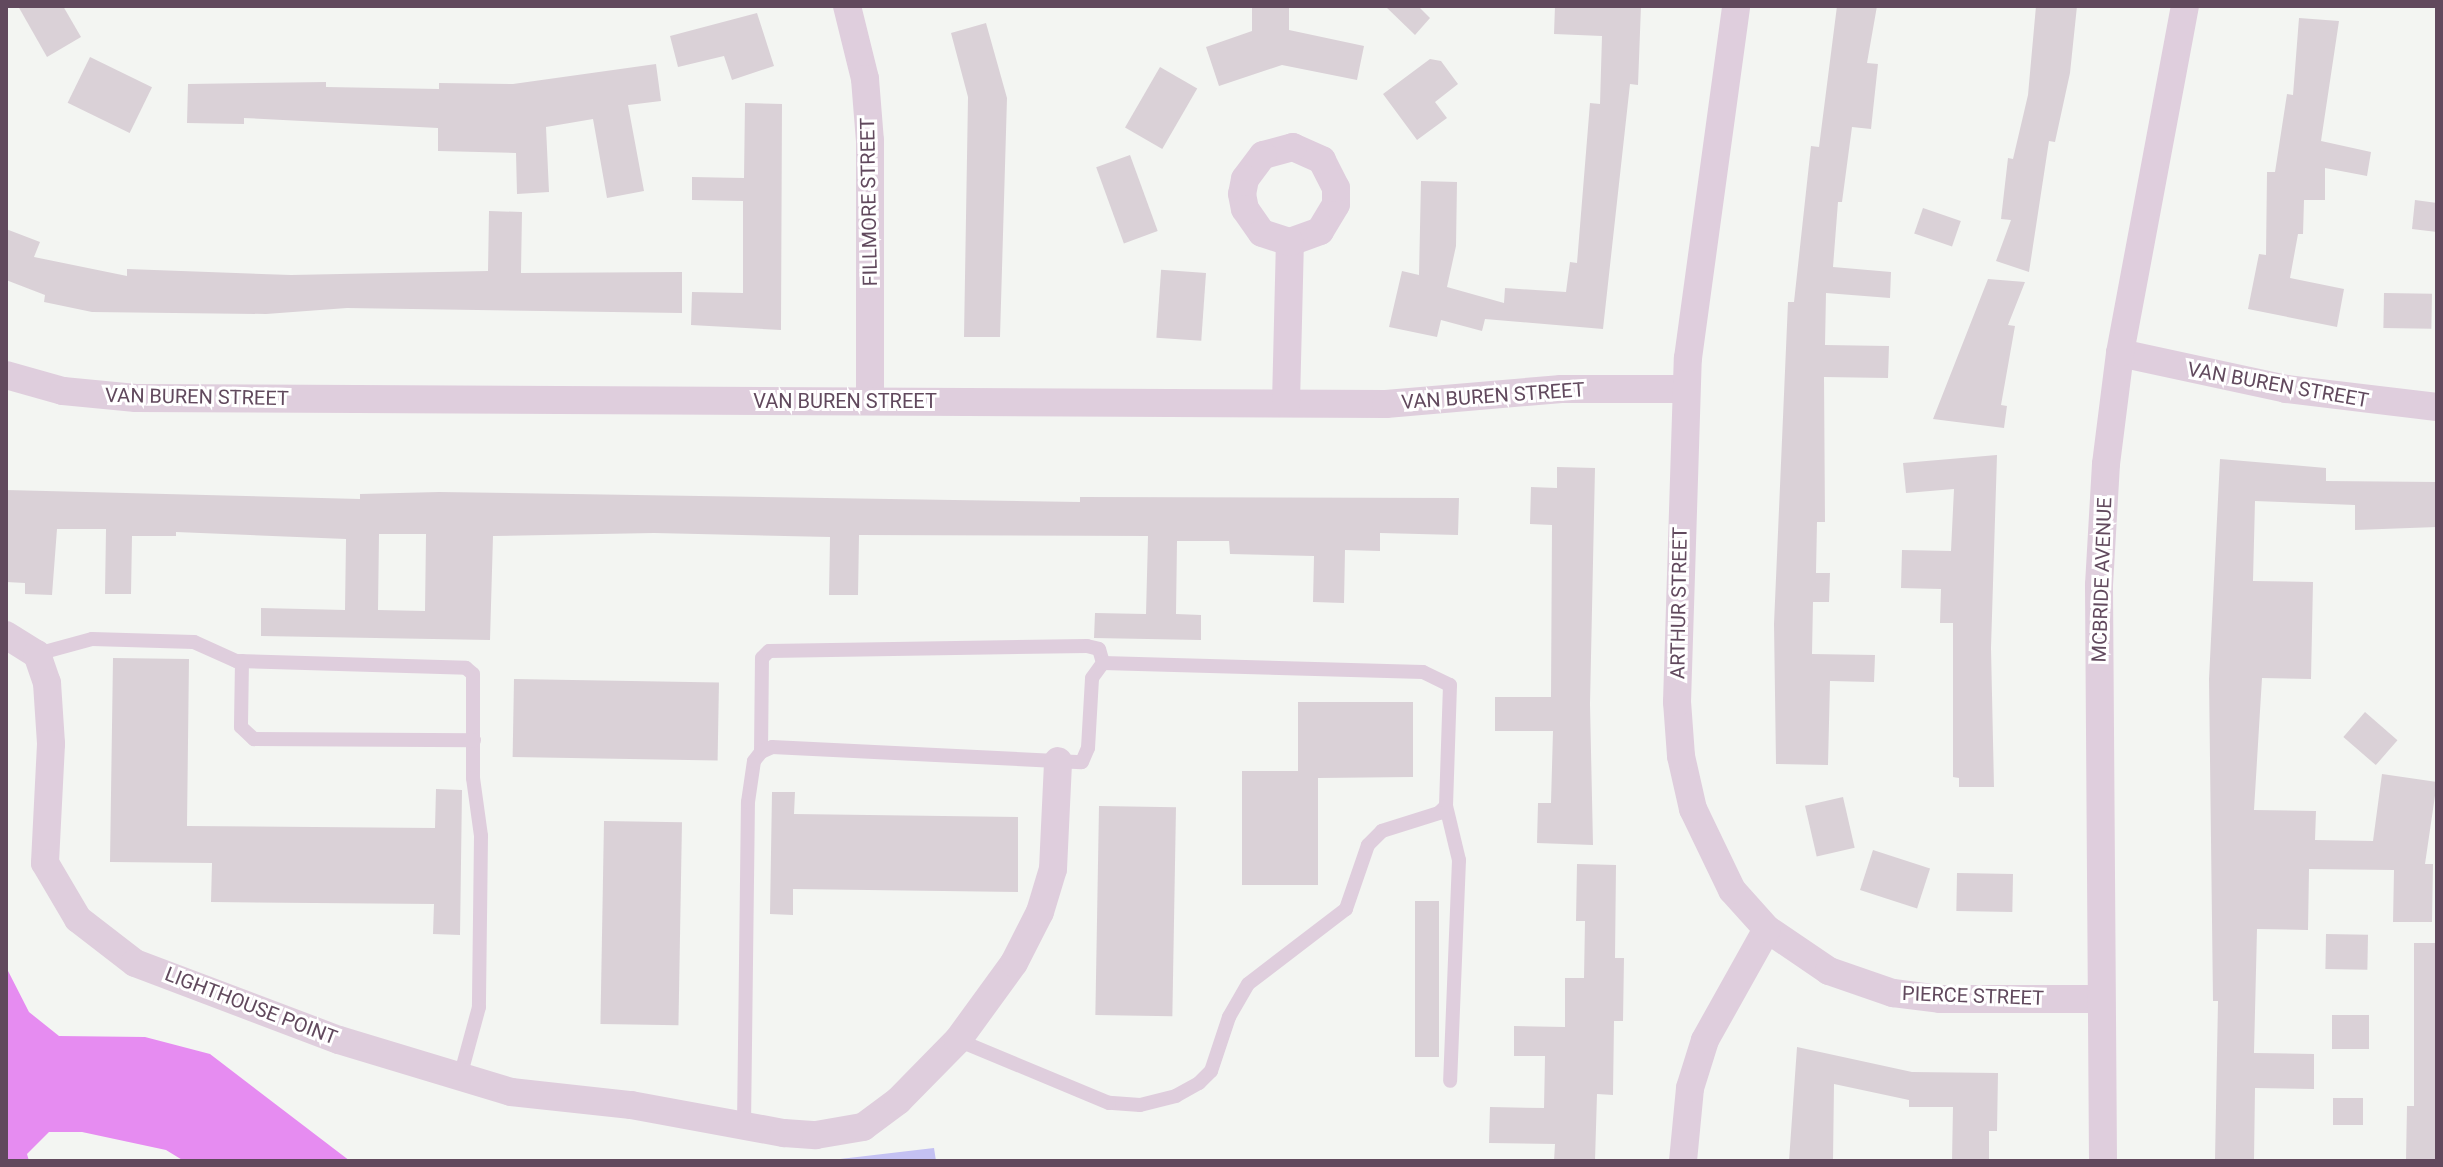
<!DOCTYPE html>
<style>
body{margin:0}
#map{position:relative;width:2443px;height:1167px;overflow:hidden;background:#f3f5f2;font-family:Roboto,sans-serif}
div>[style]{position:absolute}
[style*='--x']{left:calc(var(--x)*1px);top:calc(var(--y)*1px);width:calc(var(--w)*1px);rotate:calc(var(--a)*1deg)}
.green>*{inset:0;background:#c4c1f2}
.water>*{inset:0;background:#e68cf1}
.building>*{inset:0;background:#dad1d7;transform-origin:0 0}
.service>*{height:14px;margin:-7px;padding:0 7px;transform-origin:7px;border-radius:7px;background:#dfcedd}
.minor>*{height:28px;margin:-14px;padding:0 14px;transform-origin:14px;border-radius:14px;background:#dfcedd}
span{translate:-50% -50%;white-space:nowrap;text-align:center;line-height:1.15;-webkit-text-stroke:6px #fff;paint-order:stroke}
.street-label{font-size:20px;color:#61495d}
.frame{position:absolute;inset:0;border:8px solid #61495d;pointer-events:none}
</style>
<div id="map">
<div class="green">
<div style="clip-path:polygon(934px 1148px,936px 1161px,823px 1161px)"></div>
</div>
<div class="water">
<div style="clip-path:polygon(6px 967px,29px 1012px,59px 1036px,145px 1037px,210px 1054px,350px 1161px,184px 1161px,166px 1150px,82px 1132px,49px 1132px,27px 1154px,29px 1161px,6px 1161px)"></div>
</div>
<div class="building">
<div style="clip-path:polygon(18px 6px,63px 6px,81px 37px,47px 57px)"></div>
<div style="clip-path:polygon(1252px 6px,1289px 6px,1289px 30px,1364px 46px,1357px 80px,1282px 65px,1219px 86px,1206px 47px,1252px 31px)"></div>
<div style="clip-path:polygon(1385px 6px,1418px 6px,1430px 18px,1415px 35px)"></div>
<div style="clip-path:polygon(1555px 6px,1641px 6px,1638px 85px,1630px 84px,1603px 329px,1485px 319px,1482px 331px,1441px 320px,1437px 337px,1389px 327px,1402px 271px,1419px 275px,1421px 181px,1457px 182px,1456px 246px,1447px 287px,1504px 303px,1505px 288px,1566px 292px,1570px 262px,1577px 263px,1590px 103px,1600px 104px,1602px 36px,1554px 34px)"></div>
<div style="clip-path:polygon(1837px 6px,1877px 6px,1867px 63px,1878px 64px,1871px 129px,1852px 127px,1842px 202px,1838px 202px,1833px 267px,1891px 272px,1890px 298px,1826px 293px,1825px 345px,1889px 346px,1888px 378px,1824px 377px,1825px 522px,1817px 522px,1816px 573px,1830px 573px,1829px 602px,1813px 602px,1812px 654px,1875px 655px,1874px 682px,1830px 681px,1828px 765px,1776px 764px,1774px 624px,1788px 302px,1794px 302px,1811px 146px,1819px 147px)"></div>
<div style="clip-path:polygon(2036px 6px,2077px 6px,2070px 73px,2055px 142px,2049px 141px,2029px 272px,1996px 261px,2011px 220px,2001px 219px,2008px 158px,2013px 159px,2028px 95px)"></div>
<div style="clip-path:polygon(757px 13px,774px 66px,732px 80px,724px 56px,678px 67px,670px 36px)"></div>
<div style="clip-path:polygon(2299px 18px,2339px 21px,2321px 141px,2371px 152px,2367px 176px,2325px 168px,2325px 200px,2304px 200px,2303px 234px,2298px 234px,2290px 278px,2344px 289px,2337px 327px,2248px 309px,2259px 254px,2266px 255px,2267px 172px,2275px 172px,2287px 94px,2293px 95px)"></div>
<div style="clip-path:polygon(986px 23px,1007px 98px,1000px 337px,964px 337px,968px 97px,951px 33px)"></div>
<div style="left:90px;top:57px;width:69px;height:51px;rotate:26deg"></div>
<div style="clip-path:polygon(1430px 59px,1441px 61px,1458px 84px,1435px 102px,1447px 118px,1417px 140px,1383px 94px)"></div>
<div style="clip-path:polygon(656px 64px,661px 101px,628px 105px,644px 191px,607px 198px,593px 119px,546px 127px,549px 192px,517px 194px,516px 153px,438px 151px,438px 128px,244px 118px,244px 124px,187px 123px,188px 84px,326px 82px,326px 87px,439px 89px,439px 83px,513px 84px)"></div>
<div style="left:1160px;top:67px;width:43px;height:70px;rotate:30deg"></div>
<div style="clip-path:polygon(745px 103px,782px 104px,781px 330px,691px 325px,692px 292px,743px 293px,743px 201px,692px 200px,692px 177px,744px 178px)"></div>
<div style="left:1130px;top:155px;width:81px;height:36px;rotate:70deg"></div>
<div style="clip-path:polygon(2415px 200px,2437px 203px,2437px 232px,2412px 229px)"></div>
<div style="left:1923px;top:208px;width:40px;height:27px;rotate:19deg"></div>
<div style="clip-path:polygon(489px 211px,522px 212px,521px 273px,682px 272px,682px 313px,347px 308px,266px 314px,92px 312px,44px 302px,45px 295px,6px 280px,6px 229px,40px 242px,34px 257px,127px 276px,127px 269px,291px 275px,488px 271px)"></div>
<div style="left:1206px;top:273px;width:68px;height:45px;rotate:94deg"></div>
<div style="clip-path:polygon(1988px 279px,2025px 282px,2008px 325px,2015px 326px,2001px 405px,2007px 406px,2004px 428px,1933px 419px)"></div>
<div style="left:2384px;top:293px;width:48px;height:35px;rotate:1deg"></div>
<div style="clip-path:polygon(1997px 455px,1991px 648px,1994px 787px,1959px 787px,1959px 778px,1953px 777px,1953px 623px,1940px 623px,1941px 589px,1901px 588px,1902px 550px,1951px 551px,1954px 489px,1906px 493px,1903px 463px)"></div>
<div style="clip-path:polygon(2220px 459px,2326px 468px,2326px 481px,2437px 482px,2437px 527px,2355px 530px,2355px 505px,2255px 501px,2253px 581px,2313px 582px,2311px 679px,2262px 678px,2254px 810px,2316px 811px,2315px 840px,2373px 841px,2382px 774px,2437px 782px,2425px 864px,2433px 864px,2432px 922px,2393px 922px,2394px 870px,2309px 869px,2308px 930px,2257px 929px,2254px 1053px,2314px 1054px,2314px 1089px,2255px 1088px,2254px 1160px,2215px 1160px,2218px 1001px,2213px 1001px,2209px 679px)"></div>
<div style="clip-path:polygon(1557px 467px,1595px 468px,1590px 704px,1593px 845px,1537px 843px,1538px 803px,1551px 803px,1553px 731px,1495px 731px,1495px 697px,1551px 697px,1552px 525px,1530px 524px,1531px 487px,1557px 488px)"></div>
<div style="clip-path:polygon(evenodd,6px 490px,360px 499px,360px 494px,439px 492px,1080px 502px,1080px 497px,1459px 498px,1458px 535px,1380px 533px,1380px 551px,1345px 550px,1344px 603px,1313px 602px,1314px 556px,1230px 554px,1229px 541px,1177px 541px,1176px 614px,1201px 615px,1201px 640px,1094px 638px,1095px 613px,1146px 614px,1148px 536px,859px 535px,858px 595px,829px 595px,830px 537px,654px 533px,493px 536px,490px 640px,261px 636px,261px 608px,345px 610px,346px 539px,176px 532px,176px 536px,132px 536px,131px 594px,105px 594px,106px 529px,57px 529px,52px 595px,25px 594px,25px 583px,6px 582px,6px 490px,379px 534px,426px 534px,425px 611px,378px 610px,379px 534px)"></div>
<div style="clip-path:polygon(113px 658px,189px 659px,187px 826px,435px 828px,436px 789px,462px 790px,460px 935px,433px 934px,434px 904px,211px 902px,212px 863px,110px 862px)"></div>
<div style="left:514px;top:679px;width:205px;height:78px;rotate:1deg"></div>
<div style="clip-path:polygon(1298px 702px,1413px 702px,1413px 777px,1318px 778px,1318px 885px,1242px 885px,1242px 771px,1298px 771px)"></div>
<div style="left:2365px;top:712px;width:43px;height:33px;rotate:41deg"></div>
<div style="clip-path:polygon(772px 792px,795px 792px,794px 814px,1018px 817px,1018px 892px,793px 889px,793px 915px,770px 914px)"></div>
<div style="left:1843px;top:797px;width:52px;height:39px;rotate:77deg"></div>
<div style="left:1099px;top:806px;width:77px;height:209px;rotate:1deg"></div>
<div style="left:604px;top:821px;width:78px;height:203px;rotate:1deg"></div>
<div style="left:1873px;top:850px;width:60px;height:42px;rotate:18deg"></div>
<div style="clip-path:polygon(1577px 864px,1616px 865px,1615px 958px,1624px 958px,1623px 1021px,1614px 1021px,1613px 1095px,1597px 1094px,1595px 1161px,1554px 1161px,1555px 1144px,1489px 1143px,1490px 1107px,1544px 1108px,1545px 1056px,1514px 1056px,1514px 1026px,1565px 1027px,1565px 978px,1584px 978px,1585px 921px,1576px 921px)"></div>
<div style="left:1957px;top:873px;width:56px;height:38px;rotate:1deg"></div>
<div style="left:1415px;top:901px;width:24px;height:156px"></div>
<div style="left:2326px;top:934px;width:42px;height:35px;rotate:1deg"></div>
<div style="clip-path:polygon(2414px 943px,2437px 943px,2437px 1161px,2406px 1161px,2407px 1106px,2414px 1106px)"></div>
<div style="left:2332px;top:1015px;width:37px;height:34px"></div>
<div style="clip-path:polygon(1797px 1047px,1912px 1072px,1998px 1073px,1997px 1131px,1989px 1131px,1989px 1161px,1952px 1161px,1953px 1107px,1909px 1107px,1909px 1100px,1834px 1084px,1833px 1161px,1789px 1161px)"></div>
<div style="left:2333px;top:1098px;width:30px;height:27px"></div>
</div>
<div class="service">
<div style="--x:37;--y:654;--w:57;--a:-15.3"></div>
<div style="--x:92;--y:639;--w:102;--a:1.7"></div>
<div style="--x:194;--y:642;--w:46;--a:24.3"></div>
<div style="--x:236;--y:661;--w:230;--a:1.7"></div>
<div style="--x:466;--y:668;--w:9;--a:41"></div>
<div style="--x:473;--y:674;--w:104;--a:90"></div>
<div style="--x:473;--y:778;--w:59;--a:82.1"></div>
<div style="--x:481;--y:836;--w:171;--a:90.7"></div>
<div style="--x:479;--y:1007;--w:73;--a:105.2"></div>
<div style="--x:242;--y:661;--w:66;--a:90.9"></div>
<div style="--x:241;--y:727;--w:18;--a:43"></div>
<div style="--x:254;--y:739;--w:220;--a:0.3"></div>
<div style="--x:761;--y:752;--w:94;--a:-89.4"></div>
<div style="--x:762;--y:658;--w:10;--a:-45"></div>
<div style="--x:769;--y:651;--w:318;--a:-0.9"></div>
<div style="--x:1087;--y:646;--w:12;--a:14"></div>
<div style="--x:1099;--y:649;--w:15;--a:74"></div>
<div style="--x:1446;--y:806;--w:56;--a:76.5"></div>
<div style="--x:1459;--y:860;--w:221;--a:92.3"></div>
<div style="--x:744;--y:1126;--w:324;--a:-89.3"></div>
<div style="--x:748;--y:802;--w:41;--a:-81.7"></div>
<div style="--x:754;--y:761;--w:11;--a:-52"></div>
<div style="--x:761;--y:752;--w:12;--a:-24"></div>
<div style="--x:772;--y:747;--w:310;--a:2.8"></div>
<div style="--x:1082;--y:762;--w:15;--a:-67"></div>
<div style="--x:1088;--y:748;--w:70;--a:-86.7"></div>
<div style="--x:1092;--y:678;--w:19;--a:-54"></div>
<div style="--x:1103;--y:663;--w:320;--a:1.6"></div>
<div style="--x:1423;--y:672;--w:30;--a:26"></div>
<div style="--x:1450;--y:685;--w:121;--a:91.9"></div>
<div style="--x:1446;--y:806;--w:10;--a:135"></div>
<div style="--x:1439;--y:813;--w:60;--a:162.5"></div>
<div style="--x:1382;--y:831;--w:20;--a:135"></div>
<div style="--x:1368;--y:845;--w:68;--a:109"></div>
<div style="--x:1346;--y:909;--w:123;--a:142.6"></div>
<div style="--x:1248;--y:984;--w:38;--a:120"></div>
<div style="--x:1229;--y:1017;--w:57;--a:108.4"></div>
<div style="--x:1211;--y:1071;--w:17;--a:135"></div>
<div style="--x:1199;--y:1083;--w:26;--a:151"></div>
<div style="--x:1176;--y:1096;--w:37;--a:166"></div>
<div style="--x:1140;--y:1105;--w:31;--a:-176"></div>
<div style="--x:1109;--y:1103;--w:164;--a:-157.4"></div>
</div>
<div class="minor">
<div style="--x:847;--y:6;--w:75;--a:76.1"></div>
<div style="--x:865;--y:79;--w:62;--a:85.4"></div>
<div style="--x:870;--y:141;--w:260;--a:90"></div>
<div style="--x:2120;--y:353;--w:170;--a:12.2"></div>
<div style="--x:2286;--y:389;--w:152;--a:6.8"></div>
<div style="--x:6;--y:375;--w:59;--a:15.7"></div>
<div style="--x:63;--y:391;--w:73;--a:5.5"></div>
<div style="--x:136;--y:398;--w:1250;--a:0.28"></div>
<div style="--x:1386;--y:404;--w:176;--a:-4.9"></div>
<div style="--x:1561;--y:389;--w:125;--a:0"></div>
<div style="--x:1286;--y:403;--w:161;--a:-88.6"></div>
<div style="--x:1290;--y:242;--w:32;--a:-20"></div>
<div style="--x:1320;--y:231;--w:31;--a:-59"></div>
<div style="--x:1336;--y:204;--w:16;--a:-90"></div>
<div style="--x:1336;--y:188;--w:31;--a:-117"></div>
<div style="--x:1322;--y:160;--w:32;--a:-156"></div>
<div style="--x:1293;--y:147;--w:31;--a:165"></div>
<div style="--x:1263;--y:155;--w:30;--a:127"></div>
<div style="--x:1245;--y:179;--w:15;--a:101"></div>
<div style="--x:1242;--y:194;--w:15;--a:79"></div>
<div style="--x:1245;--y:209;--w:29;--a:55"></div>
<div style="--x:1262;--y:233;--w:29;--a:18"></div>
<div style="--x:6;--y:635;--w:36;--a:32"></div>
<div style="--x:37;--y:654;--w:31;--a:71"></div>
<div style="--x:47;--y:683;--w:61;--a:86.2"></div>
<div style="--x:51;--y:744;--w:119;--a:92.9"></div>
<div style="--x:45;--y:863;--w:65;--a:59.5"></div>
<div style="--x:78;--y:919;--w:72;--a:37.7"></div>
<div style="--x:135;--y:963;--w:218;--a:20.7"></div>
<div style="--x:339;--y:1040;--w:180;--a:16.8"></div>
<div style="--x:511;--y:1092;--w:121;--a:6.2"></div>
<div style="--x:631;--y:1105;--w:156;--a:10.4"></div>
<div style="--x:784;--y:1133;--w:32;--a:4"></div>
<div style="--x:816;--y:1135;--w:48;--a:-9.7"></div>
<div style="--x:863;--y:1127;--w:44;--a:-36.6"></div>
<div style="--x:898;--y:1101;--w:86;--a:-45.5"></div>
<div style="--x:958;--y:1040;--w:95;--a:-54"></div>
<div style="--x:1014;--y:963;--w:57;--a:-63"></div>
<div style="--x:1040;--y:912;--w:45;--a:-73.2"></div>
<div style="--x:1053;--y:869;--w:108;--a:-87.3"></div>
<div style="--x:1767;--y:929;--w:75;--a:34.1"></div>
<div style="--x:1829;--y:971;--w:68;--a:19"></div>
<div style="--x:1893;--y:993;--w:47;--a:7.3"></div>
<div style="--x:1940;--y:999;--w:160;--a:0"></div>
<div style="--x:1683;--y:1161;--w:73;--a:-84.5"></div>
<div style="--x:1690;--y:1088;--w:50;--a:-72.6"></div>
<div style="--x:1705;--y:1040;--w:127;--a:-60.8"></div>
<div style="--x:1767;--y:929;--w:52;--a:-131.9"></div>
<div style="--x:1732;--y:890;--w:90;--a:-115.7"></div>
<div style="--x:1693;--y:809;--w:54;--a:-102.8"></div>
<div style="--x:1681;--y:756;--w:54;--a:-94.2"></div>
<div style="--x:1677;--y:702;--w:344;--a:-88.2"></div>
<div style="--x:1688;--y:358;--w:355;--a:-82.2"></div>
<div style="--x:2103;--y:1161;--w:576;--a:-90.4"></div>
<div style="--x:2099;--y:585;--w:121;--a:-86.7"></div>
<div style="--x:2106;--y:464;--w:112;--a:-82.8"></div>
<div style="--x:2120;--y:353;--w:353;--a:-79.4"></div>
</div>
<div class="street-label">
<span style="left:869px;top:202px;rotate:-91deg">FILLMORE STREET</span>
<span style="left:2278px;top:385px;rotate:10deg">VAN BUREN STREET</span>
<span style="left:1493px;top:396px;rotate:-4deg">VAN BUREN STREET</span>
<span style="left:197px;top:397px;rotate:1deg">VAN BUREN STREET</span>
<span style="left:845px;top:401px">VAN BUREN STREET</span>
<span style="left:2102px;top:580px;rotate:-88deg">MCBRIDE AVENUE</span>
<span style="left:1679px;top:603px;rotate:-89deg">ARTHUR STREET</span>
<span style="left:1973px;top:996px;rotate:2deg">PIERCE STREET</span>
<span style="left:251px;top:1006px;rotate:21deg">LIGHTHOUSE POINT</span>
</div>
<div class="frame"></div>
</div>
